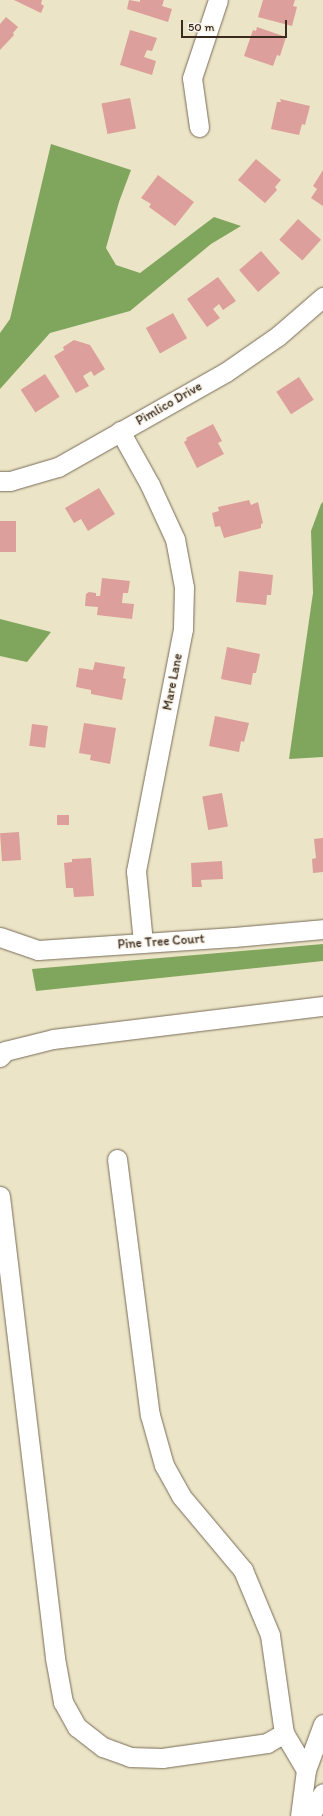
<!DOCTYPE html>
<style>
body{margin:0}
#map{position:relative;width:323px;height:1816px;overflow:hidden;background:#ebe4c6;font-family:Itim,sans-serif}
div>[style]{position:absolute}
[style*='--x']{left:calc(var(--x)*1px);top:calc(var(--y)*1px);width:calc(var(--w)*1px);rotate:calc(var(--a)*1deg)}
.forest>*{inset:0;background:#80a65d}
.building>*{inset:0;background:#dc9f9b;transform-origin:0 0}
.roads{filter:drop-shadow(0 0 1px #796b59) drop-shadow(0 0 1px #796b59)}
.minor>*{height:19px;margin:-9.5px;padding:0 9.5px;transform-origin:9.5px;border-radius:9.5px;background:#fff}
span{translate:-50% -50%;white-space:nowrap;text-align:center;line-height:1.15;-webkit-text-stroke:3px #f7f3e8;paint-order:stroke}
.street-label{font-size:13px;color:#3b2a1e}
.scale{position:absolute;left:181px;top:20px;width:106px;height:18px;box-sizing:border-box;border:2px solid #3b2a1e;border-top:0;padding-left:5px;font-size:12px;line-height:14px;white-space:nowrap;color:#3b2a1e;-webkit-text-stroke:3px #f7f3e8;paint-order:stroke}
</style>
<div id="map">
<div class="forest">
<div style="clip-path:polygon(51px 144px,131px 170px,119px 202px,106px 248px,116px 265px,140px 273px,214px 217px,241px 226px,211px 244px,130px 311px,50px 333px,0 389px,0 333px,10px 319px)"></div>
<div style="clip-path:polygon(323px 502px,323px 757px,289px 759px,313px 593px,311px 531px,321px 504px)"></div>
<div style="clip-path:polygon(0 619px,51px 632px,27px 662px,0 656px)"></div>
<div style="clip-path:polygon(323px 944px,323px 961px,36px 991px,32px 969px)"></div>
</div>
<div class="building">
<div style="clip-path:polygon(14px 0,42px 0,41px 4px,44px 6px,41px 13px)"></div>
<div style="clip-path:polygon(129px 0,140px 2px,140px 0,164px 0,162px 6px,172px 9px,168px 22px,127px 9px)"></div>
<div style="clip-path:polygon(263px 0,295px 0,293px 6px,297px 7px,292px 26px,258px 17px)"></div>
<div style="clip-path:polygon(6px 17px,18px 27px,13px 33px,14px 35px,0 50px,0 24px)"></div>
<div style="clip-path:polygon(257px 27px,286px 37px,280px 56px,277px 55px,273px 66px,244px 56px,253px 30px,256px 31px)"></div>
<div style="clip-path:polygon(130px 30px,157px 38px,152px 51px,147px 50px,144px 57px,156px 61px,152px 75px,120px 65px)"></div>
<div style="left:130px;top:98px;width:31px;height:29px;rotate:79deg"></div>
<div style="clip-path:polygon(280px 99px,310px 106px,305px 125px,302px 124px,299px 135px,271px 129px,277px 102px,281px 102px)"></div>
<div style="clip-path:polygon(256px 159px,281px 180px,275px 187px,277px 190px,265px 203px,238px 180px)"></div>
<div style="clip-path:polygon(323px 170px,323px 206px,311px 198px,317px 189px,313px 186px)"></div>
<div style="clip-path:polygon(158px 175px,194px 202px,175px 226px,149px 207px,151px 204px,141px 198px)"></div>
<div style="left:298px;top:219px;width:31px;height:28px;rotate:42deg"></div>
<div style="left:261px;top:251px;width:29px;height:29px;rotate:49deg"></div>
<div style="clip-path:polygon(218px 277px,236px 301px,223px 310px,219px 304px,213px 309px,220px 318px,207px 327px,187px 299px)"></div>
<div style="left:173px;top:313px;width:29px;height:31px;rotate:61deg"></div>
<div style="clip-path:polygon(74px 340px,90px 345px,105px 369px,94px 376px,91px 371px,83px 376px,89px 386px,76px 393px,54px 356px,64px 350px,63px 347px)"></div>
<div style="left:45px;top:374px;width:27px;height:29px;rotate:57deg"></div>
<div style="left:299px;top:377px;width:27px;height:27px;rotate:57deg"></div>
<div style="clip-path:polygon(213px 424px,222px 441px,218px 443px,224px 454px,197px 468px,184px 442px,187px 440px,186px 438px)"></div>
<div style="clip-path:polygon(99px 488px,115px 514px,88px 531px,81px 519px,74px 523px,65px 508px)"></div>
<div style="clip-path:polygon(249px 500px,251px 505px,258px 502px,263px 523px,261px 524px,261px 528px,224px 538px,220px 526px,215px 527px,212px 513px,219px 511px,218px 507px)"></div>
<div style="left:0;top:521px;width:16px;height:31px"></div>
<div style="clip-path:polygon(239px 571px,273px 575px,271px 595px,267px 595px,266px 605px,236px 602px)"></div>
<div style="clip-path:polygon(102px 578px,130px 581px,128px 593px,123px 593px,122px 603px,134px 604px,132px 619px,97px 615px,98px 607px,85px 606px,86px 594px,89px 592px,96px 593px,96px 596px,100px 596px)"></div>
<div style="clip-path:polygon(227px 647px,260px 654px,256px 673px,253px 673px,251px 685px,221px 679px)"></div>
<div style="clip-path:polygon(95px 662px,125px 667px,123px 678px,126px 679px,122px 700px,91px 694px,91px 690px,76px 687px,79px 668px,93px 670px)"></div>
<div style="clip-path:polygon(215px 716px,249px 723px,244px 742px,241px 741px,239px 752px,209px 746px)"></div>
<div style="clip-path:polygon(84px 723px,116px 728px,110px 764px,90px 760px,91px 755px,79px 753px)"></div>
<div style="left:32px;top:724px;width:16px;height:22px;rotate:7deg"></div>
<div style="left:222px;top:793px;width:34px;height:20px;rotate:80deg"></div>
<div style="left:57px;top:815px;width:12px;height:10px"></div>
<div style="left:19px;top:832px;width:28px;height:19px;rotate:86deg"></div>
<div style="clip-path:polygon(323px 838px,323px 872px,313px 873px,312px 859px,316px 858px,314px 839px)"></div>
<div style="clip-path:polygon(91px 858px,94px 896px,74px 897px,73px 888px,66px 888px,64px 863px,72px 862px,72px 859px)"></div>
<div style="clip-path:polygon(222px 861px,223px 879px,201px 880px,202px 887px,192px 887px,191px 863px)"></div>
</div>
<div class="roads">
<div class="minor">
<div style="--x:199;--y:127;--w:49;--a:-98.1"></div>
<div style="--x:192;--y:78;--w:82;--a:-71.6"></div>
<div style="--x:120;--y:431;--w:62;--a:60.9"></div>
<div style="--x:150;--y:485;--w:60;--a:65.2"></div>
<div style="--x:175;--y:539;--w:49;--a:79.4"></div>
<div style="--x:184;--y:587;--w:42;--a:91.4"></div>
<div style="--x:183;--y:629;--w:247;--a:101"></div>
<div style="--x:136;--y:871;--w:72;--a:84.4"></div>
<div style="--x:0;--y:481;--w:10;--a:0"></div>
<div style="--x:10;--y:481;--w:50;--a:-16.3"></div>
<div style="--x:58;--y:467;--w:193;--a:-29.5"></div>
<div style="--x:226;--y:372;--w:63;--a:-34.7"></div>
<div style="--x:278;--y:336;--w:60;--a:-40.9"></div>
<div style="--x:0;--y:937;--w:40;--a:18.9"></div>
<div style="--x:38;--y:950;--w:196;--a:-3.8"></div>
<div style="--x:234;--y:937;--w:89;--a:-5.1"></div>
<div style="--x:0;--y:1057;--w:8;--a:-50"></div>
<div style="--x:5;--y:1051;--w:49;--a:-14"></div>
<div style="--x:53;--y:1039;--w:272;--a:-7"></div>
<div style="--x:117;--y:1159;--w:258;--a:82.7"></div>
<div style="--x:150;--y:1415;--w:52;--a:74.4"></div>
<div style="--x:164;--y:1465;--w:35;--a:61"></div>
<div style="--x:181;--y:1496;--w:97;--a:50"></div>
<div style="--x:243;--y:1570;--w:70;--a:67.4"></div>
<div style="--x:270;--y:1635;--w:99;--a:81.9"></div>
<div style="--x:284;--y:1733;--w:43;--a:59.3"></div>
<div style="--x:0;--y:1196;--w:465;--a:83.2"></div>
<div style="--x:55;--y:1658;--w:45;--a:79.7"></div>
<div style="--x:63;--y:1702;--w:29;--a:61"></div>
<div style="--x:77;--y:1727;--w:33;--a:38"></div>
<div style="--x:103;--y:1747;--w:29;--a:20"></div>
<div style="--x:130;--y:1757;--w:32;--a:2"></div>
<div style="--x:162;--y:1758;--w:106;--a:-8.1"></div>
<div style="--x:267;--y:1743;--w:20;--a:-30"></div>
<div style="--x:300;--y:1816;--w:46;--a:-82.6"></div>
<div style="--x:306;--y:1770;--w:49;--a:-69.7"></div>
<div style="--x:310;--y:1816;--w:26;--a:-61"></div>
</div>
</div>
<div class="street-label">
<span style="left:169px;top:404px;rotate:-30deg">Pimlico Drive</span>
<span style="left:173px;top:682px;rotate:-79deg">Mare Lane</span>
<span style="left:161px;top:942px;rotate:-4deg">Pine Tree Court</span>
</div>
<div class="scale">50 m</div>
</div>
